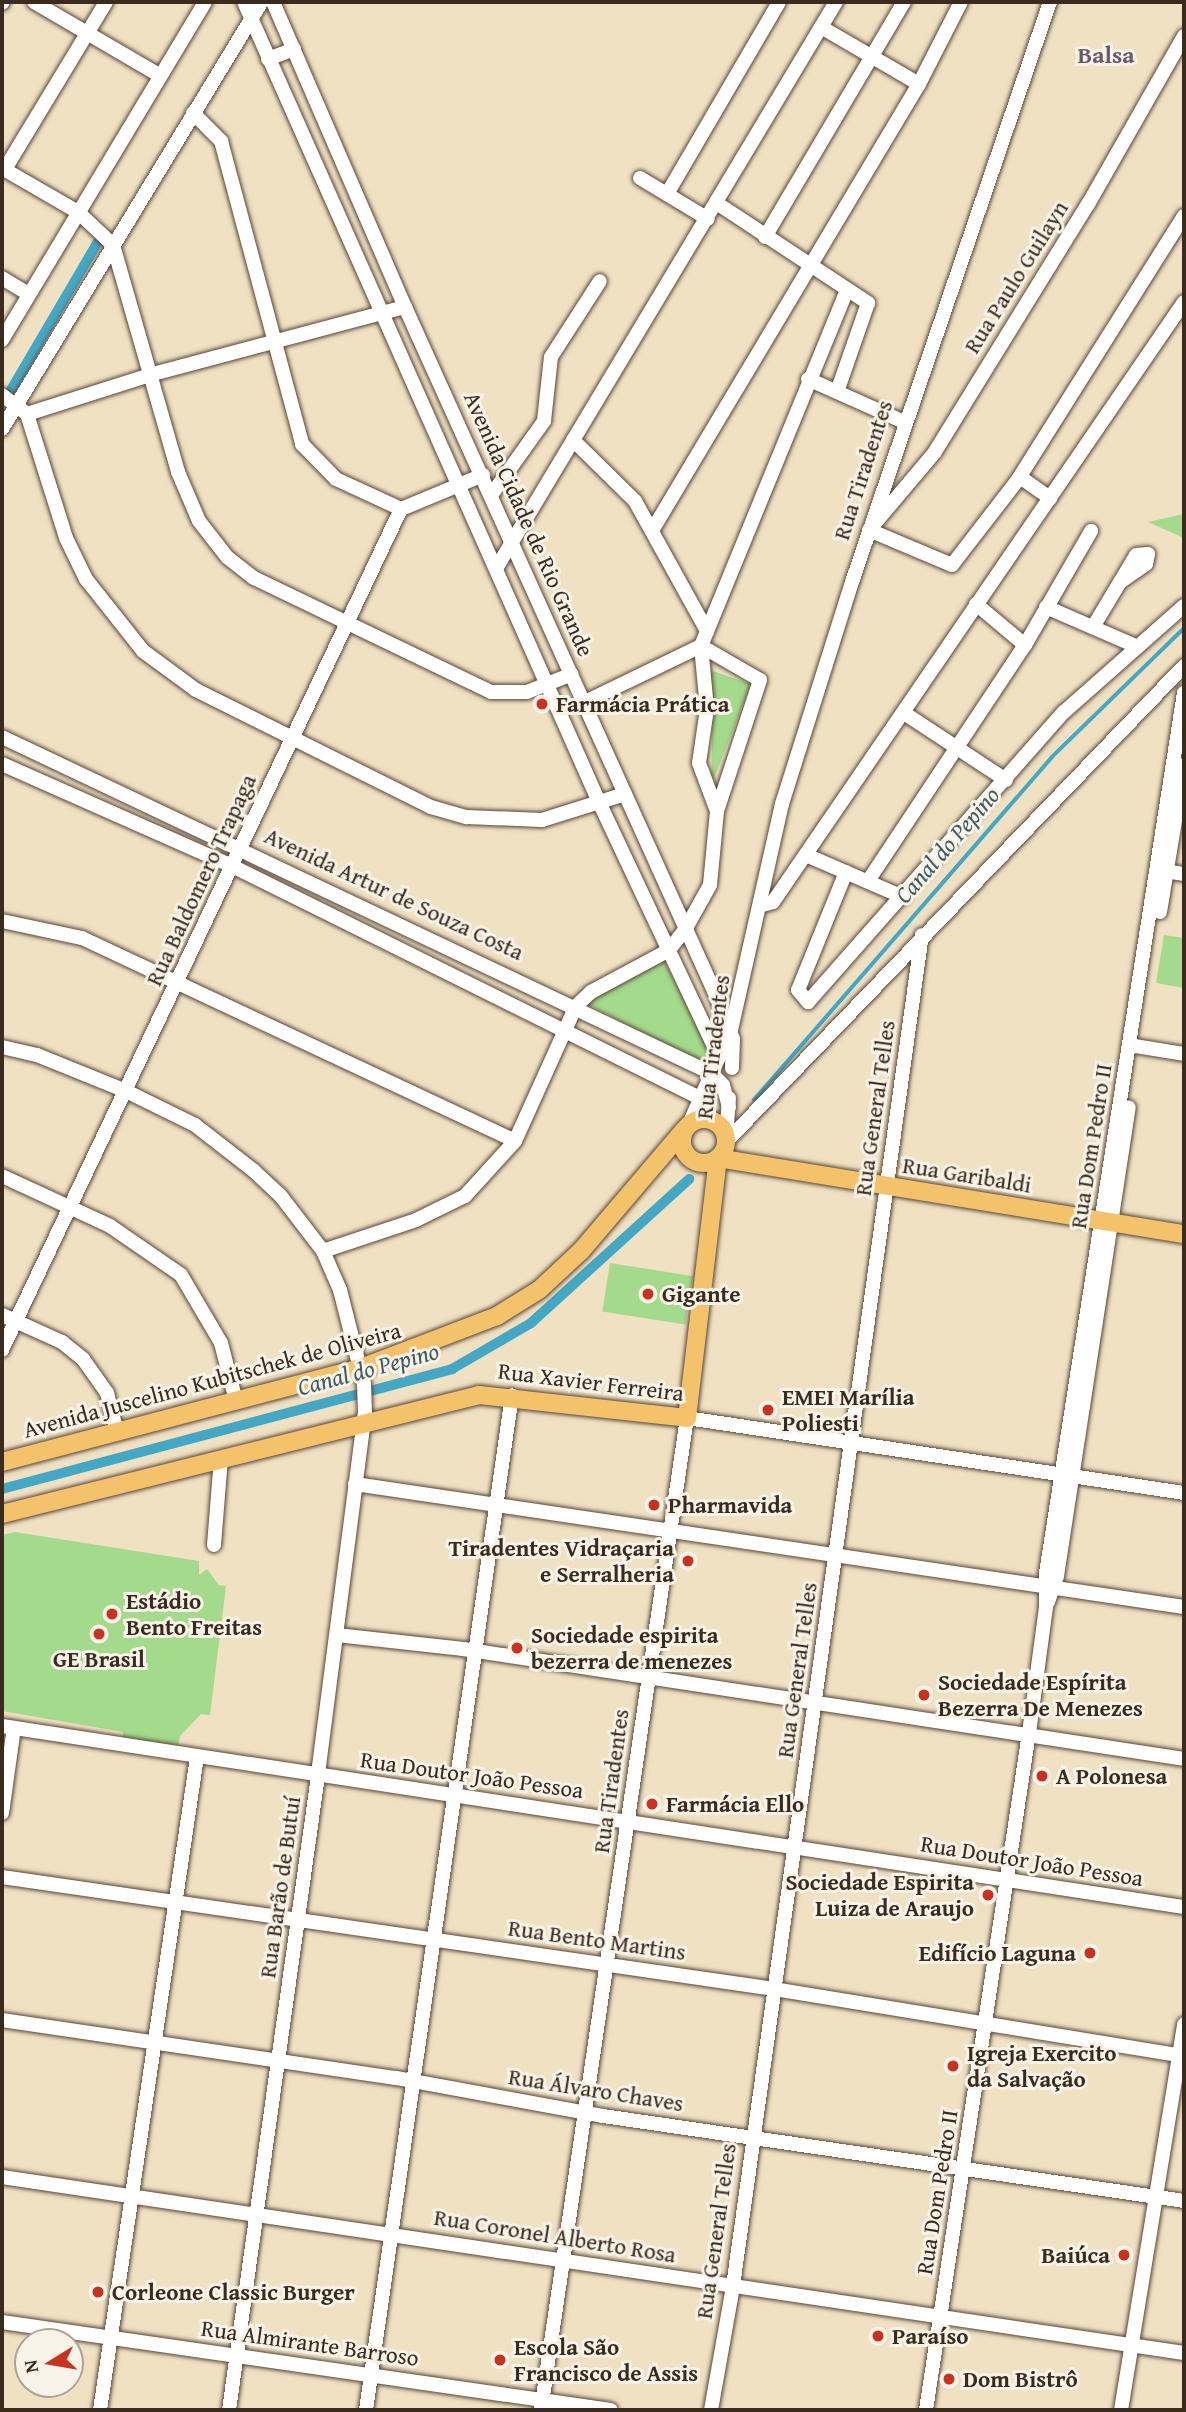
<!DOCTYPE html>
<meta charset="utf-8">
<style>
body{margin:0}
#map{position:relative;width:1186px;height:2412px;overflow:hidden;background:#f1e1c3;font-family:"Gentium Book Plus",serif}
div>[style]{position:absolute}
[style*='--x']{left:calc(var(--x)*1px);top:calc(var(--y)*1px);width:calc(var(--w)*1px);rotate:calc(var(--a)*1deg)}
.green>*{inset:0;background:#a4da8b;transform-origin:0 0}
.stream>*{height:3.5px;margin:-1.75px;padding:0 1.75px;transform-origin:1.75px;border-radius:1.75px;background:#44a7c4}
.canal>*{height:10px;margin:-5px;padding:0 5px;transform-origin:5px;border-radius:5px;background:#44a7c4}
.roads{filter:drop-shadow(0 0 2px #564537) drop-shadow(0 0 2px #564537)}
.minor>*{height:14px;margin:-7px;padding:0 7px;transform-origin:7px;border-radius:7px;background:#fff}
.major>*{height:18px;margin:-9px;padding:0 9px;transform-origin:9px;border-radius:9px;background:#f3c26a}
.major>.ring{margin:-9px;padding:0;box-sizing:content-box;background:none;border:18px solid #f3c26a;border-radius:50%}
.dots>*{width:19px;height:19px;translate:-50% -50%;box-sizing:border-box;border:4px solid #f7f3e8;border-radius:50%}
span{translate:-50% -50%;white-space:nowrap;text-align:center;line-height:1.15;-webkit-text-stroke:6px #f7f3e8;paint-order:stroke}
.street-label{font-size:23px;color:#3b2a1e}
.poi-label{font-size:23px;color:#3b2a1e;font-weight:700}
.left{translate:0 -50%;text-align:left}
.right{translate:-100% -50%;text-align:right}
.neighbourhood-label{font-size:24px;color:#685a6b;font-weight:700}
.water-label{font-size:24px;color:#3f5c60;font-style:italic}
.frame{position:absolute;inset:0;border:4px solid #3b2a1e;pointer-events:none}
.north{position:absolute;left:14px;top:2328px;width:70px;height:70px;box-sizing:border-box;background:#f7f3e8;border:2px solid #aca397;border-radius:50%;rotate:259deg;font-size:19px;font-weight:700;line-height:28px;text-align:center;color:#3b2a1e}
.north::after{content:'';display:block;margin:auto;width:24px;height:32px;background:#c8321e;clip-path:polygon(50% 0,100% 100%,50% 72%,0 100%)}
</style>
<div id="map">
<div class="green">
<div style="clip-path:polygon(1184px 514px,1184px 538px,1148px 522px)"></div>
<div style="clip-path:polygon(710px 670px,751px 684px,711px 786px,713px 703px)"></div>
<div style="clip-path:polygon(1164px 935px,1184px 938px,1184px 988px,1156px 983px)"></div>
<div style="clip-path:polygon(664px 961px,712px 1054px,704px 1065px,586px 1003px)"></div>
<div style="left:610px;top:1263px;width:84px;height:49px;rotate:9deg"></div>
<div style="clip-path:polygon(15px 1532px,199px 1561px,199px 1575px,207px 1569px,219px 1585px,226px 1586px,210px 1715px,201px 1714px,180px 1736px,178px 1748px,122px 1740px,123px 1732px,2px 1711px,2px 1535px)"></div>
</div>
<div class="stream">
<div style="--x:754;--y:1100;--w:454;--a:-49"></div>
<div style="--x:1052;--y:757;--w:185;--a:-44.3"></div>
</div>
<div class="canal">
<div style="--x:11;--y:390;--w:172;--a:-59.6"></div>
<div style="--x:2;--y:1489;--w:466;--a:-14.9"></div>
<div style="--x:452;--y:1369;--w:91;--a:-30.2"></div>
<div style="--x:531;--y:1323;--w:214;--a:-42.3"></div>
</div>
<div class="roads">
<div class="minor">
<div style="--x:34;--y:2;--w:145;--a:30.3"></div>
<div style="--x:244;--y:2;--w:875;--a:66.07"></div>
<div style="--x:599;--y:802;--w:282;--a:64.8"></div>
<div style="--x:273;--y:2;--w:332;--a:66.6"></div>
<div style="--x:405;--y:307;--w:751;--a:65.69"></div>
<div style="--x:714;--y:991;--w:52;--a:68.4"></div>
<div style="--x:733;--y:1039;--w:29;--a:92"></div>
<div style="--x:2;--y:3;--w:1;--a:-45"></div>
<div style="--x:821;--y:27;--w:113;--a:30.2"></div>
<div style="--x:1184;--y:36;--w:193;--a:119.7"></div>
<div style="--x:1088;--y:204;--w:291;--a:121.7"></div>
<div style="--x:935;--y:452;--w:102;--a:130.2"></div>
<div style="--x:869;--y:530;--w:90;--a:22.9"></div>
<div style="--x:952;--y:565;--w:106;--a:-52.3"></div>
<div style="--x:1017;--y:481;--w:313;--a:-57.8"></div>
<div style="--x:268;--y:59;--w:28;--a:-21"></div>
<div style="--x:193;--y:113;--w:40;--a:45"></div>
<div style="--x:221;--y:141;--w:314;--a:75"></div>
<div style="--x:302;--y:444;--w:49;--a:45.8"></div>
<div style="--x:336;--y:479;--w:72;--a:24.8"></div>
<div style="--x:2;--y:168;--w:88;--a:30.1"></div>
<div style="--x:78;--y:212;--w:48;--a:43.3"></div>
<div style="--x:113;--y:245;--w:236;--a:74"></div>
<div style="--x:178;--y:472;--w:53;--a:66.8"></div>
<div style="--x:199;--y:521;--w:46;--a:52.1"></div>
<div style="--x:227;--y:557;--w:34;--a:38"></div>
<div style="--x:254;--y:578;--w:263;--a:25.7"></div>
<div style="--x:491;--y:692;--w:36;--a:0"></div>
<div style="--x:527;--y:692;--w:48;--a:-21.8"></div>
<div style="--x:5;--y:169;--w:195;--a:-58.8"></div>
<div style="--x:640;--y:178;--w:79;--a:31.1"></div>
<div style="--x:667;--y:194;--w:222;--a:-59.7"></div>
<div style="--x:718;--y:204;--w:180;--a:33.4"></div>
<div style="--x:868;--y:303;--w:94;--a:109.2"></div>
<div style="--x:765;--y:237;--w:273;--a:-59.4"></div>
<div style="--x:2;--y:278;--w:31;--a:31"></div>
<div style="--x:2;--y:340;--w:394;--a:-59"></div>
<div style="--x:808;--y:379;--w:105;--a:24.1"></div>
<div style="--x:2;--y:395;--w:31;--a:37"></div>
<div style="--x:27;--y:414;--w:130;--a:72.5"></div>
<div style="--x:66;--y:538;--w:46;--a:64"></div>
<div style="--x:86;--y:579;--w:92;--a:51.6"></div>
<div style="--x:143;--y:651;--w:66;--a:36.3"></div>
<div style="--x:196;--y:690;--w:263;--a:26.5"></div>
<div style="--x:431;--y:807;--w:37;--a:16"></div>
<div style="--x:467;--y:817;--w:75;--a:2.3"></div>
<div style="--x:542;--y:820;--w:87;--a:-17.4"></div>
<div style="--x:27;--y:414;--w:132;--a:-17.6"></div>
<div style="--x:153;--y:374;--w:261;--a:-14.9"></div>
<div style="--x:2;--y:429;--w:500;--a:-58.7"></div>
<div style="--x:573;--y:440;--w:87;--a:44.5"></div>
<div style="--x:635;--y:501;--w:149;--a:61"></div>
<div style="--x:1020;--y:477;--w:37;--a:35"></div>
<div style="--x:492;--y:494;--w:90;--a:-54.5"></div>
<div style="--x:544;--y:421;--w:64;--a:-83.8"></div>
<div style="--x:551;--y:357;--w:90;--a:-57.2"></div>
<div style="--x:653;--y:529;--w:518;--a:-59.13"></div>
<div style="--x:919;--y:84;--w:92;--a:-62.9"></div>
<div style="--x:497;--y:567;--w:659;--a:-59.04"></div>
<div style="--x:976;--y:604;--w:64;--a:39.9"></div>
<div style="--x:1046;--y:607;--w:100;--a:23.5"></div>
<div style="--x:1093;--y:627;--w:52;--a:-59"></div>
<div style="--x:1120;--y:582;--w:31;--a:-59"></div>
<div style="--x:1136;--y:555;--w:12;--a:-5"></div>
<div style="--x:1148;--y:554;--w:10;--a:101"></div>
<div style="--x:1146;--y:564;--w:32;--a:145"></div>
<div style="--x:585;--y:702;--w:129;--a:-25.8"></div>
<div style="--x:904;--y:713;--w:122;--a:33.3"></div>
<div style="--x:2;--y:737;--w:785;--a:25.36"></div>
<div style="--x:711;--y:1073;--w:17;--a:45"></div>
<div style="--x:723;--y:1085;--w:23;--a:75"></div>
<div style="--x:2;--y:764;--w:252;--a:23.9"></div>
<div style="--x:232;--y:866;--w:525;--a:26.37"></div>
<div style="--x:717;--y:811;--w:51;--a:-110.6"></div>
<div style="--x:699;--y:763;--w:55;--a:-81.6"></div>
<div style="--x:707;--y:709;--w:63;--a:-95.4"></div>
<div style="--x:701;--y:646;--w:385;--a:-67.7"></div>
<div style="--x:806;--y:855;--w:106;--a:23.4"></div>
<div style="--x:1158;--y:870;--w:26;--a:9"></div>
<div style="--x:846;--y:872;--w:127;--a:112.1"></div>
<div style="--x:798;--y:990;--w:16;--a:50"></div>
<div style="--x:808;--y:1002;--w:387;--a:-48.6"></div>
<div style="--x:1064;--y:712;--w:160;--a:-41.5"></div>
<div style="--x:868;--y:881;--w:283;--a:-56.4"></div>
<div style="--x:1025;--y:645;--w:132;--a:-59.9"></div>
<div style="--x:762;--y:905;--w:11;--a:-15"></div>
<div style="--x:773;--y:902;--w:727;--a:-55.59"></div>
<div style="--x:1160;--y:912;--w:149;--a:-80.7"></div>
<div style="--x:2;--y:921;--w:82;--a:12"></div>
<div style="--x:82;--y:938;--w:478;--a:25.1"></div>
<div style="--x:1129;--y:1045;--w:56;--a:9.3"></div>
<div style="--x:2;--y:1047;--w:36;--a:13"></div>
<div style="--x:37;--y:1055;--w:96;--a:22"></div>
<div style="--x:126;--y:1091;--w:77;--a:26.2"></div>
<div style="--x:195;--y:1125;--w:75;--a:37.9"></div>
<div style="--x:254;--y:1171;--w:35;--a:43"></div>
<div style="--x:280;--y:1195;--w:71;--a:52.5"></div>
<div style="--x:323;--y:1251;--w:43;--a:66.4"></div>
<div style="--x:340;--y:1290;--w:97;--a:75.7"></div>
<div style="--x:364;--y:1384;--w:28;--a:88"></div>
<div style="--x:365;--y:1412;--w:367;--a:97.4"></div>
<div style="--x:318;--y:1776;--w:640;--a:97.99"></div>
<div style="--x:689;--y:1124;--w:103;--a:-65.9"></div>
<div style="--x:731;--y:1030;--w:232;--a:-77.3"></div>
<div style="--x:782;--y:804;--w:236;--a:-72.5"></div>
<div style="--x:853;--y:579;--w:610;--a:-71.15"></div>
<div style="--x:726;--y:1138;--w:40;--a:-85.7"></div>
<div style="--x:726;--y:1142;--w:661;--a:-46.1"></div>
<div style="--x:2;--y:1176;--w:119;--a:24.8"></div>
<div style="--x:110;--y:1226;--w:86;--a:34.6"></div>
<div style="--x:181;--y:1275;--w:79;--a:59.5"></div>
<div style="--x:221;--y:1343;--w:60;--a:75.5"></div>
<div style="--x:323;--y:1251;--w:98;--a:-18.4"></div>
<div style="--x:416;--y:1220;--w:55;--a:-26.1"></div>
<div style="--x:465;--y:1196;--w:74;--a:-47.7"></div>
<div style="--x:515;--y:1141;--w:148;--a:-65.7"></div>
<div style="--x:576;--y:1006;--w:21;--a:-43"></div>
<div style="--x:591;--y:992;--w:89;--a:-28.3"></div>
<div style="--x:669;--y:950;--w:28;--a:-52"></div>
<div style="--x:686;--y:928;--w:49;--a:-60.8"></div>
<div style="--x:710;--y:885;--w:74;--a:-84.6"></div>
<div style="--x:717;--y:811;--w:138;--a:-71.8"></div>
<div style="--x:760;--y:680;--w:68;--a:-150"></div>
<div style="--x:2;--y:1315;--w:66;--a:24.2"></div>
<div style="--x:62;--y:1342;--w:27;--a:39"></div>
<div style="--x:83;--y:1359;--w:42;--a:54.8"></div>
<div style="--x:107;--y:1393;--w:40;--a:75.6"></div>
<div style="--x:2;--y:1350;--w:931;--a:-64.62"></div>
<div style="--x:401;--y:509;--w:89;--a:-22.5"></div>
<div style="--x:355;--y:1484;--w:838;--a:8.44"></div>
<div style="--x:214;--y:1545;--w:87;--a:-85.4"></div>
<div style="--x:1048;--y:1602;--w:28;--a:-71"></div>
<div style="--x:1057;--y:1576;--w:474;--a:-81.3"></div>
<div style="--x:337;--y:1635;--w:127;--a:6.3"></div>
<div style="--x:463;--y:1649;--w:729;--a:8.67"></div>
<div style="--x:2;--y:1726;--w:1196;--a:8.71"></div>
<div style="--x:2;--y:1813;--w:86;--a:-82"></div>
<div style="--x:2;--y:1877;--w:780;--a:8.25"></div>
<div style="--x:774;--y:1989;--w:415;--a:9.3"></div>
<div style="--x:2;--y:2020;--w:398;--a:8.4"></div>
<div style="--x:396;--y:2078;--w:210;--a:10.4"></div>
<div style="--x:603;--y:2116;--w:587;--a:8.32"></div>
<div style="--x:2;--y:2177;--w:1195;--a:8.47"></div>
<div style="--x:2;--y:2322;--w:615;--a:8.22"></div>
<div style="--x:100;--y:2410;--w:660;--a:-81.55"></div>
<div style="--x:366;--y:2410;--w:1025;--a:-81.81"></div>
<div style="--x:541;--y:2410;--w:1003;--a:-81.63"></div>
<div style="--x:687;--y:1418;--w:503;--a:8.58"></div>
<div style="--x:711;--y:2410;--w:126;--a:-79.9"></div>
<div style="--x:733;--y:2286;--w:1364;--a:-82.04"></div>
<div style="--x:926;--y:2410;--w:685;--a:-81.35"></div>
<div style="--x:1029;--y:1733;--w:127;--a:-82.3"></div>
<div style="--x:1046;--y:1607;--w:34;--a:-90"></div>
<div style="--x:1046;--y:1573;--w:891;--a:-81.09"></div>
<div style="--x:1121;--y:2410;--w:391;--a:-80.7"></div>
</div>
<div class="major">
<div class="ring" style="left:682px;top:1119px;width:26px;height:26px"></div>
<div style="--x:718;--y:1158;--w:472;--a:9.3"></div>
<div style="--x:2;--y:1462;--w:371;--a:-14.7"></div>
<div style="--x:361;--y:1368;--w:146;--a:-20.9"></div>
<div style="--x:497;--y:1316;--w:49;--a:-31.8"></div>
<div style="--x:539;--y:1290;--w:57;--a:-42.9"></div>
<div style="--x:581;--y:1251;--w:160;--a:-49.6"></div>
<div style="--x:2;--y:1514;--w:492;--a:-14"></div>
<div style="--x:479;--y:1395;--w:209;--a:6.3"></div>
<div style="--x:687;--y:1418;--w:262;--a:-83.2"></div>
</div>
</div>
<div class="dots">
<div style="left:542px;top:704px;background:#c8321e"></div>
<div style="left:648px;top:1294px;background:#c8321e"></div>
<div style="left:768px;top:1410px;background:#c8321e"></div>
<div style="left:654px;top:1505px;background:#c8321e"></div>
<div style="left:688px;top:1561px;background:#c8321e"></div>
<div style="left:112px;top:1614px;background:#c8321e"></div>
<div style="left:99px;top:1634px;background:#c8321e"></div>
<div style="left:517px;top:1648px;background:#c8321e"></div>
<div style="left:924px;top:1695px;background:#c8321e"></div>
<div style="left:1042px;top:1776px;background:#c8321e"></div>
<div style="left:652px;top:1804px;background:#c8321e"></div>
<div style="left:988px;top:1895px;background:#c8321e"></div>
<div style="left:1090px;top:1953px;background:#c8321e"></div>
<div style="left:953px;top:2066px;background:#c8321e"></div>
<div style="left:1124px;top:2255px;background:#c8321e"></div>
<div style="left:98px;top:2292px;background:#c8321e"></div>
<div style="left:878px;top:2336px;background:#c8321e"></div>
<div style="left:500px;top:2360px;background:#c8321e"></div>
<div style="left:949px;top:2379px;background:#c8321e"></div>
</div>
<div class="street-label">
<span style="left:1016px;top:277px;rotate:-58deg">Rua Paulo Guilayn</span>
<span style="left:863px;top:470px;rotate:-72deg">Rua Tiradentes</span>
<span style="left:529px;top:524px;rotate:66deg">Avenida Cidade de Rio Grande</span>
<span style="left:201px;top:880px;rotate:-65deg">Rua Baldomero Trapaga</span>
<span style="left:394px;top:894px;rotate:25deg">Avenida Artur de Souza Costa</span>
<span style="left:713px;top:1047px;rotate:-83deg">Rua Tiradentes</span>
<span style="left:875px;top:1108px;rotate:-82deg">Rua General Telles</span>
<span style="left:1091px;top:1146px;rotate:-81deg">Rua Dom Pedro II</span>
<span style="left:967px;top:1175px;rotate:9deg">Rua Garibaldi</span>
<span style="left:212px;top:1380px;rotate:-15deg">Avenida Juscelino Kubitschek de Oliveira</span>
<span style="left:591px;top:1382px;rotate:7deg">Rua Xavier Ferreira</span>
<span style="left:797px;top:1670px;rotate:-82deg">Rua General Telles</span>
<span style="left:472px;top:1775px;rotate:8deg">Rua Doutor João Pessoa</span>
<span style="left:611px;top:1781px;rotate:-82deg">Rua Tiradentes</span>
<span style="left:1032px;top:1861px;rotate:9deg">Rua Doutor João Pessoa</span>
<span style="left:280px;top:1887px;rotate:-82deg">Rua Barão de Butuí</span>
<span style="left:597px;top:1940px;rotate:8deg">Rua Bento Martins</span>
<span style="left:596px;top:2090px;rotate:9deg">Rua Álvaro Chaves</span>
<span style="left:937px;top:2192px;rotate:-81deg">Rua Dom Pedro II</span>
<span style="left:716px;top:2231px;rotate:-82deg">Rua General Telles</span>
<span style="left:555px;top:2236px;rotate:9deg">Rua Coronel Alberto Rosa</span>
<span style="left:310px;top:2343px;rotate:8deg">Rua Almirante Barroso</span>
</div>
<div class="poi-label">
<span class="left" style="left:556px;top:704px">Farmácia Prática</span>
<span class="left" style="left:662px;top:1294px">Gigante</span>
<span class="left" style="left:782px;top:1410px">EMEI Marília<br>Poliesti</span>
<span class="left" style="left:668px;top:1505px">Pharmavida</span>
<span class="right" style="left:674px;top:1561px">Tiradentes Vidraçaria<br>e Serralheria</span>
<span class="left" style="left:126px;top:1614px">Estádio<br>Bento Freitas</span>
<span class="left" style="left:531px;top:1648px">Sociedade espirita<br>bezerra de menezes</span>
<span style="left:99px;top:1659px">GE Brasil</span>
<span class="left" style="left:938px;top:1695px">Sociedade Espírita<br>Bezerra De Menezes</span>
<span class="left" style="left:1056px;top:1776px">A Polonesa</span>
<span class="left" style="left:666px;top:1804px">Farmácia Ello</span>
<span class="right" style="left:974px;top:1895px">Sociedade Espirita<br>Luiza de Araujo</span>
<span class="right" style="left:1076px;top:1953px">Edifício Laguna</span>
<span class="left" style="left:967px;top:2066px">Igreja Exercito<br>da Salvação</span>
<span class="right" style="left:1110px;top:2255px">Baiúca</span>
<span class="left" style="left:112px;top:2292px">Corleone Classic Burger</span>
<span class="left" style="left:892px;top:2336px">Paraíso</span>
<span class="left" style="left:514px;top:2360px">Escola São<br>Francisco de Assis</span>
<span class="left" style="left:963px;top:2379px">Dom Bistrô</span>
</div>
<div class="neighbourhood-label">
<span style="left:1106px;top:55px">Balsa</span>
</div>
<div class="water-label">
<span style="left:947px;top:845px;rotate:-49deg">Canal do Pepino</span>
<span style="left:368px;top:1369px;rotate:-15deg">Canal do Pepino</span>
</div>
<div class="frame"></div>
<div class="north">N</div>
</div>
